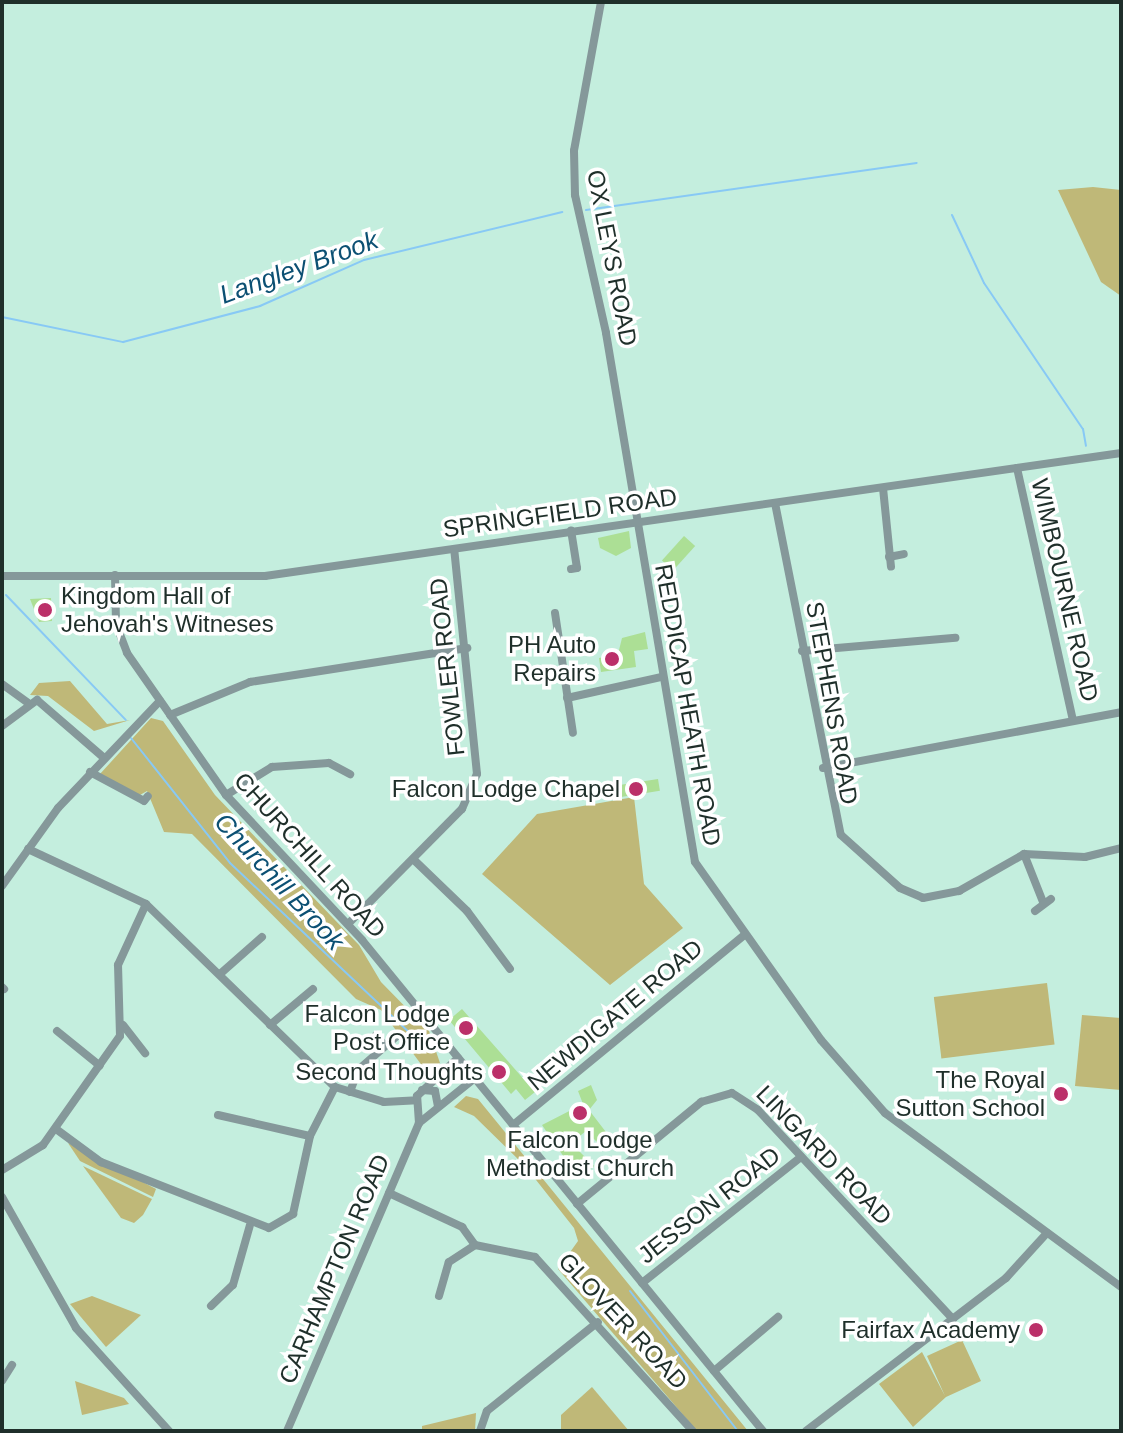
<!DOCTYPE html>
<style>
body{margin:0}
#map{position:relative;width:1123px;height:1433px;overflow:hidden;background:#c4eede;font-family:Helvetica,sans-serif}
div>[style]{position:absolute}
[style*='--x']{left:calc(var(--x)*1px);top:calc(var(--y)*1px);width:calc(var(--w)*1px);rotate:calc(var(--a)*1deg)}
.green>*{inset:0;background:#bfb878;transform-origin:0 0}
.stream>*{height:2px;margin:-1px;padding:0 1px;transform-origin:1px;border-radius:1px;background:#88c9f5}
.building>*{inset:0;background:#acdf95;transform-origin:0 0}
.street>*{height:8px;margin:-4px;padding:0 4px;transform-origin:4px;border-radius:4px;background:#85989a}
.dots>*{width:22px;height:22px;translate:-50% -50%;box-sizing:border-box;border:4px solid #fff;border-radius:50%}
span{translate:-50% -50%;white-space:nowrap;text-align:center;line-height:1.15;-webkit-text-stroke:7px #fff;paint-order:stroke}
.street-label{font-size:24px;color:#1f2f2a}
.poi-label{font-size:24px;color:#1f2f2a}
.left{translate:0 -50%;text-align:left}
.right{translate:-100% -50%;text-align:right}
.water-label{font-size:26px;color:#0c5073;font-style:italic}
.frame{position:absolute;inset:0;border:4px solid #1f2f2a;pointer-events:none}
</style>
<div id="map">
<div class="green">
<div style="clip-path:polygon(1093px 187px,1121px 190px,1121px 296px,1101px 282px,1058px 190px)"></div>
<div style="clip-path:polygon(70px 681px,107px 724px,130px 720px,94px 731px,48px 696px,30px 695px,39px 683px)"></div>
<div style="clip-path:polygon(151px 718px,163px 721px,215px 795px,359px 945px,381px 982px,429px 1031px,440px 1063px,426px 1071px,381px 1010px,356px 999px,192px 834px,164px 832px,147px 791px,140px 795px,100px 774px)"></div>
<div style="clip-path:polygon(634px 797px,644px 884px,683px 928px,610px 985px,482px 874px,537px 814px)"></div>
<div style="left:1047px;top:983px;width:62px;height:114px;rotate:83deg"></div>
<div style="clip-path:polygon(1082px 1015px,1121px 1018px,1121px 1090px,1075px 1086px)"></div>
<div style="clip-path:polygon(466px 1096px,478px 1099px,748px 1431px,697px 1431px,599px 1317px,558px 1269px,578px 1241px,574px 1228px,525px 1166px,474px 1116px,454px 1107px)"></div>
<div style="clip-path:polygon(68px 1143px,156px 1189px,153px 1197px,80px 1161px)"></div>
<div style="clip-path:polygon(83px 1166px,152px 1199px,143px 1215px,134px 1223px,121px 1218px)"></div>
<div style="clip-path:polygon(92px 1296px,141px 1315px,106px 1347px,70px 1304px)"></div>
<div style="clip-path:polygon(962px 1340px,981px 1381px,946px 1397px,913px 1427px,879px 1384px,922px 1352px,945px 1396px,927px 1356px)"></div>
<div style="clip-path:polygon(75px 1381px,124px 1398px,129px 1404px,82px 1415px)"></div>
<div style="clip-path:polygon(592px 1387px,629px 1431px,561px 1431px,561px 1415px)"></div>
<div style="clip-path:polygon(476px 1413px,475px 1431px,422px 1431px,422px 1426px)"></div>
</div>
<div class="stream">
<div style="--x:586;--y:210;--w:334;--a:-8.1"></div>
<div style="--x:952;--y:215;--w:75;--a:64.8"></div>
<div style="--x:984;--y:283;--w:176;--a:55.9"></div>
<div style="--x:1083;--y:429;--w:17;--a:80"></div>
<div style="--x:2;--y:317;--w:124;--a:11.7"></div>
<div style="--x:123;--y:342;--w:142;--a:-14.7"></div>
<div style="--x:260;--y:306;--w:114;--a:-23.9"></div>
<div style="--x:364;--y:260;--w:204;--a:-13.6"></div>
<div style="--x:6;--y:595;--w:173;--a:46.2"></div>
<div style="--x:131;--y:738;--w:159;--a:51.6"></div>
<div style="--x:230;--y:863;--w:253;--a:43.4"></div>
<div style="--x:630;--y:1291;--w:177;--a:52.4"></div>
</div>
<div class="building">
<div style="clip-path:polygon(629px 531px,631px 548px,616px 556px,600px 548px,598px 538px)"></div>
<div style="left:684px;top:536px;width:15px;height:33px;rotate:42deg"></div>
<div style="clip-path:polygon(51px 598px,52px 621px,39px 622px,30px 599px)"></div>
<div style="clip-path:polygon(645px 632px,648px 649px,634px 651px,636px 667px,601px 672px,599px 658px,618px 654px,622px 638px)"></div>
<div style="left:658px;top:779px;width:12px;height:47px;rotate:81deg"></div>
<div style="clip-path:polygon(462px 1009px,535px 1092px,525px 1100px,516px 1089px,511px 1094px,449px 1020px)"></div>
<div style="clip-path:polygon(591px 1085px,597px 1100px,589px 1110px,609px 1136px,599px 1144px,586px 1131px,571px 1143px,594px 1166px,579px 1179px,542px 1125px,583px 1104px,578px 1091px)"></div>
</div>
<div class="street">
<div style="--x:601;--y:2;--w:151;--a:100.3"></div>
<div style="--x:574;--y:151;--w:44;--a:88.7"></div>
<div style="--x:575;--y:195;--w:141;--a:77.3"></div>
<div style="--x:606;--y:333;--w:536;--a:80.45"></div>
<div style="--x:695;--y:862;--w:218;--a:54.7"></div>
<div style="--x:821;--y:1040;--w:97;--a:48.8"></div>
<div style="--x:885;--y:1113;--w:293;--a:36.4"></div>
<div style="--x:1017;--y:468;--w:258;--a:77.5"></div>
<div style="--x:883;--y:488;--w:79;--a:84.2"></div>
<div style="--x:775;--y:503;--w:338;--a:78.8"></div>
<div style="--x:841;--y:835;--w:79;--a:41.9"></div>
<div style="--x:900;--y:888;--w:25;--a:23"></div>
<div style="--x:923;--y:898;--w:37;--a:-11"></div>
<div style="--x:959;--y:891;--w:75;--a:-29.6"></div>
<div style="--x:1024;--y:854;--w:61;--a:2.8"></div>
<div style="--x:1085;--y:857;--w:37;--a:-14"></div>
<div style="--x:889;--y:557;--w:15;--a:-11"></div>
<div style="--x:571;--y:569;--w:6;--a:-9"></div>
<div style="--x:577;--y:568;--w:38;--a:-99"></div>
<div style="--x:115;--y:575;--w:49;--a:88.8"></div>
<div style="--x:116;--y:624;--w:31;--a:69"></div>
<div style="--x:127;--y:653;--w:173;--a:55.1"></div>
<div style="--x:226;--y:795;--w:199;--a:46.8"></div>
<div style="--x:362;--y:940;--w:634;--a:50.76"></div>
<div style="--x:2;--y:576;--w:263;--a:0"></div>
<div style="--x:265;--y:576;--w:865;--a:-8.18"></div>
<div style="--x:555;--y:613;--w:121;--a:81.5"></div>
<div style="--x:802;--y:651;--w:154;--a:-4.9"></div>
<div style="--x:2;--y:684;--w:32;--a:36"></div>
<div style="--x:567;--y:698;--w:96;--a:-12.6"></div>
<div style="--x:170;--y:715;--w:87;--a:-22.4"></div>
<div style="--x:250;--y:682;--w:220;--a:-8.9"></div>
<div style="--x:2;--y:726;--w:44;--a:-36.6"></div>
<div style="--x:37;--y:700;--w:87;--a:40.8"></div>
<div style="--x:823;--y:768;--w:303;--a:-10.6"></div>
<div style="--x:90;--y:772;--w:61;--a:28.2"></div>
<div style="--x:144;--y:801;--w:6;--a:-51"></div>
<div style="--x:226;--y:795;--w:54;--a:-31.3"></div>
<div style="--x:272;--y:767;--w:57;--a:-4"></div>
<div style="--x:329;--y:763;--w:24;--a:28"></div>
<div style="--x:28;--y:849;--w:130;--a:25"></div>
<div style="--x:146;--y:904;--w:263;--a:44.1"></div>
<div style="--x:335;--y:1087;--w:51;--a:17"></div>
<div style="--x:384;--y:1102;--w:33;--a:-3"></div>
<div style="--x:1024;--y:854;--w:52;--a:68.4"></div>
<div style="--x:413;--y:859;--w:75;--a:43.9"></div>
<div style="--x:467;--y:911;--w:72;--a:53.4"></div>
<div style="--x:2;--y:886;--w:96;--a:-54.3"></div>
<div style="--x:58;--y:808;--w:148;--a:-46.4"></div>
<div style="--x:1035;--y:911;--w:20;--a:-37"></div>
<div style="--x:348;--y:924;--w:162;--a:-45.3"></div>
<div style="--x:462;--y:809;--w:38;--a:-67"></div>
<div style="--x:477;--y:774;--w:226;--a:-95.8"></div>
<div style="--x:220;--y:974;--w:56;--a:-41.4"></div>
<div style="--x:2;--y:987;--w:3;--a:45"></div>
<div style="--x:123;--y:1025;--w:36;--a:52"></div>
<div style="--x:270;--y:1025;--w:56;--a:-39.9"></div>
<div style="--x:57;--y:1031;--w:55;--a:39.1"></div>
<div style="--x:376;--y:1035;--w:14;--a:51"></div>
<div style="--x:422;--y:1090;--w:13;--a:4"></div>
<div style="--x:435;--y:1091;--w:15;--a:79"></div>
<div style="--x:350;--y:1092;--w:23;--a:-70"></div>
<div style="--x:358;--y:1070;--w:52;--a:-41.1"></div>
<div style="--x:218;--y:1115;--w:94;--a:12.9"></div>
<div style="--x:419;--y:1123;--w:72;--a:-38.8"></div>
<div style="--x:513;--y:1125;--w:298;--a:-39.4"></div>
<div style="--x:56;--y:1129;--w:56;--a:36.3"></div>
<div style="--x:101;--y:1162;--w:180;--a:21.4"></div>
<div style="--x:269;--y:1228;--w:28;--a:-30"></div>
<div style="--x:293;--y:1214;--w:80;--a:-77.7"></div>
<div style="--x:310;--y:1136;--w:55;--a:-63"></div>
<div style="--x:2;--y:1170;--w:48;--a:-31.4"></div>
<div style="--x:43;--y:1145;--w:133;--a:-54.8"></div>
<div style="--x:120;--y:1036;--w:71;--a:-91.6"></div>
<div style="--x:118;--y:965;--w:67;--a:-65.3"></div>
<div style="--x:389;--y:1193;--w:81;--a:25"></div>
<div style="--x:462;--y:1227;--w:22;--a:54"></div>
<div style="--x:475;--y:1245;--w:61;--a:11.3"></div>
<div style="--x:535;--y:1257;--w:235;--a:47.8"></div>
<div style="--x:2;--y:1197;--w:150;--a:60.5"></div>
<div style="--x:76;--y:1328;--w:139;--a:47.9"></div>
<div style="--x:577;--y:1204;--w:161;--a:-39.4"></div>
<div style="--x:701;--y:1102;--w:32;--a:-16"></div>
<div style="--x:732;--y:1093;--w:31;--a:33"></div>
<div style="--x:758;--y:1110;--w:286;--a:47"></div>
<div style="--x:642;--y:1283;--w:203;--a:-38.4"></div>
<div style="--x:439;--y:1296;--w:35;--a:-74"></div>
<div style="--x:449;--y:1262;--w:31;--a:-33"></div>
<div style="--x:211;--y:1306;--w:30;--a:-44"></div>
<div style="--x:233;--y:1285;--w:62;--a:-74.2"></div>
<div style="--x:714;--y:1371;--w:84;--a:-40.2"></div>
<div style="--x:2;--y:1381;--w:19;--a:-58"></div>
<div style="--x:287;--y:1431;--w:335;--a:-66.8"></div>
<div style="--x:419;--y:1123;--w:27;--a:-94"></div>
<div style="--x:417;--y:1096;--w:56;--a:-42.8"></div>
<div style="--x:480;--y:1431;--w:21;--a:-71"></div>
<div style="--x:487;--y:1411;--w:142;--a:-38.7"></div>
<div style="--x:806;--y:1431;--w:252;--a:-37.4"></div>
<div style="--x:1006;--y:1278;--w:61;--a:-47.7"></div>
</div>
<div class="dots">
<div style="left:45px;top:610px;background:#bb3069"></div>
<div style="left:612px;top:659px;background:#bb3069"></div>
<div style="left:636px;top:789px;background:#bb3069"></div>
<div style="left:466px;top:1028px;background:#bb3069"></div>
<div style="left:499px;top:1072px;background:#bb3069"></div>
<div style="left:1061px;top:1094px;background:#bb3069"></div>
<div style="left:580px;top:1113px;background:#bb3069"></div>
<div style="left:1036px;top:1330px;background:#bb3069"></div>
</div>
<div class="street-label">
<span style="left:612px;top:258px;rotate:79deg">OX LEYS ROAD</span>
<span style="left:560px;top:513px;rotate:-8deg">SPRINGFIELD ROAD</span>
<span style="left:1065px;top:590px;rotate:77deg">WIMBOURNE ROAD</span>
<span style="left:447px;top:667px;rotate:-96deg">FOWLER ROAD</span>
<span style="left:832px;top:703px;rotate:80deg">STEPHENS ROAD</span>
<span style="left:688px;top:705px;rotate:80deg">REDDICAP HEATH ROAD</span>
<span style="left:310px;top:855px;rotate:48deg">CHURCHILL ROAD</span>
<span style="left:615px;top:1015px;rotate:-40deg">NEWDIGATE ROAD</span>
<span style="left:824px;top:1155px;rotate:46deg">LINGARD ROAD</span>
<span style="left:709px;top:1205px;rotate:-38deg">JESSON ROAD</span>
<span style="left:334px;top:1269px;rotate:-67deg">CARHAMPTON ROAD</span>
<span style="left:623px;top:1321px;rotate:47deg">GLOVER ROAD</span>
</div>
<div class="poi-label">
<span class="left" style="left:61px;top:610px">Kingdom Hall of<br>Jehovah's Witneses</span>
<span class="right" style="left:596px;top:659px">PH Auto<br>Repairs</span>
<span class="right" style="left:620px;top:789px">Falcon Lodge Chapel</span>
<span class="right" style="left:450px;top:1028px">Falcon Lodge<br>Post Office</span>
<span class="right" style="left:483px;top:1072px">Second Thoughts</span>
<span class="right" style="left:1045px;top:1094px">The Royal<br>Sutton School</span>
<span style="left:580px;top:1154px">Falcon Lodge<br>Methodist Church</span>
<span class="right" style="left:1020px;top:1330px">Fairfax Academy</span>
</div>
<div class="water-label">
<span style="left:299px;top:268px;rotate:-20deg">Langley Brook</span>
<span style="left:279px;top:882px;rotate:47deg">Churchill Brook</span>
</div>
<div class="frame"></div>
</div>
